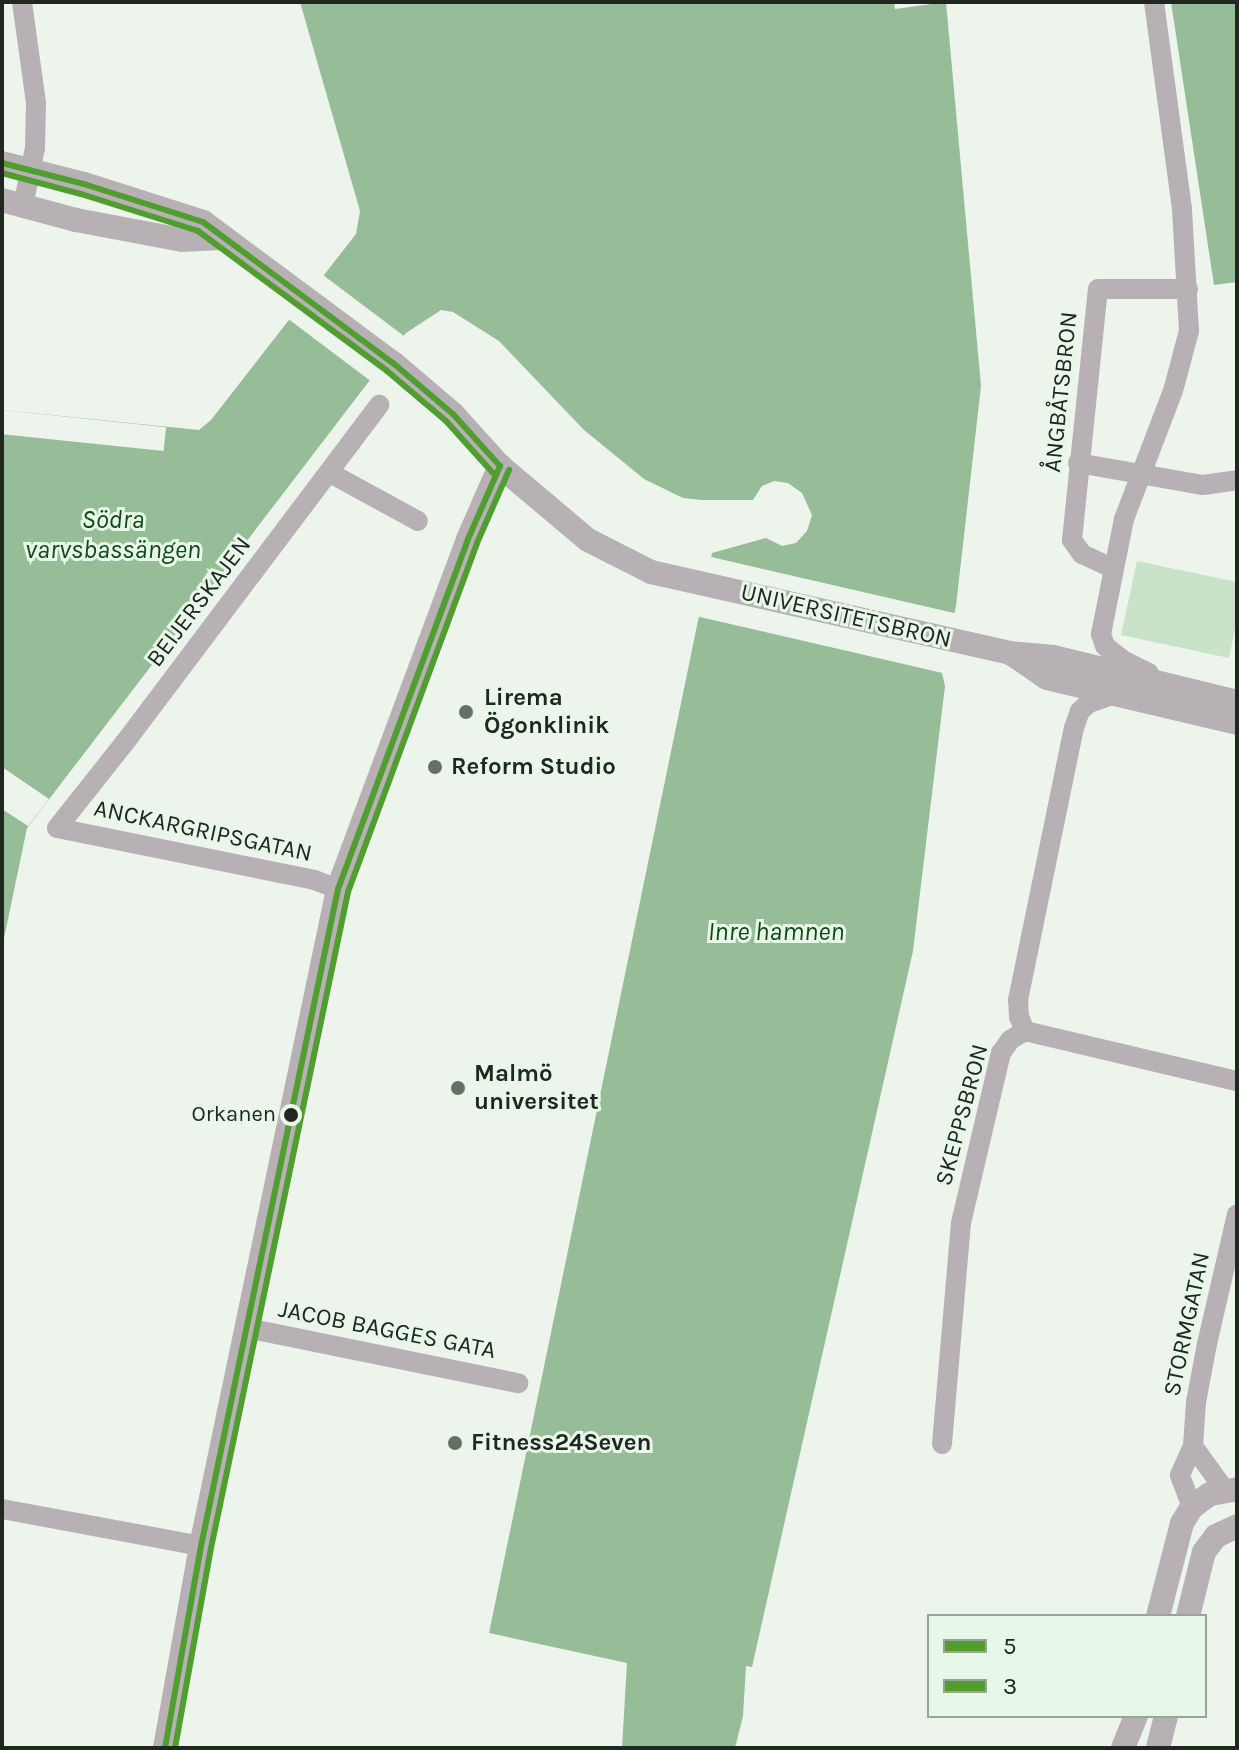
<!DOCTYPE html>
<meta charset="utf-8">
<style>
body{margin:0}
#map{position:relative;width:1239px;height:1750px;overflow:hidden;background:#ecf4ec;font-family:Karla,sans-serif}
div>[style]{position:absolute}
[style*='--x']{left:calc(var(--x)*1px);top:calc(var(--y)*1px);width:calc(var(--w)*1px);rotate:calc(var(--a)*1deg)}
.green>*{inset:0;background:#c9e2ca}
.water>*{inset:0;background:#96bd98}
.pier>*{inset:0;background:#ecf4ec;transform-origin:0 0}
.minor>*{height:20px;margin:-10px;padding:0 10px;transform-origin:10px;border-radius:10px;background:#b7b1b6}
.tertiary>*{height:24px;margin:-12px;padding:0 12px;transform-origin:12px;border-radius:12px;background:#b7b1b6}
.bus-1>*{height:6px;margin:-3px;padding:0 3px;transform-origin:3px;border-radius:3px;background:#509e2f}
.bus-2>*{height:6px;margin:-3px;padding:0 3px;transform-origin:3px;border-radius:3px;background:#509e2f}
.dots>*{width:22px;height:22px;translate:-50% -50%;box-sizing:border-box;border:4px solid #e8f8e8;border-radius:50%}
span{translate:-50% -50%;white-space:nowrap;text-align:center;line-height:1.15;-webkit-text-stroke:6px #e8f8e8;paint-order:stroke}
.bus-label{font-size:22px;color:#202620}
.right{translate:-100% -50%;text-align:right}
.street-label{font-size:24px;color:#202620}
.poi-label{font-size:24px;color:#202620;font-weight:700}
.left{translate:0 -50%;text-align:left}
.water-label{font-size:26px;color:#104919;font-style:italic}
.frame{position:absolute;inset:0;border:4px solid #202620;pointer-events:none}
.legend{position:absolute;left:927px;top:1614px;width:280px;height:104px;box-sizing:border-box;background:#e8f8e8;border:2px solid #98a498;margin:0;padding:10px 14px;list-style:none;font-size:24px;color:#202620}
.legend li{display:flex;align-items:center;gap:16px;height:40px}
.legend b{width:40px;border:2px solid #98a498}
</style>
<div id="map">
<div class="green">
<div style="clip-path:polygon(1137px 561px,1237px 582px,1237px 619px,1229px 658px,1121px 635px)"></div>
</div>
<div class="water">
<div style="clip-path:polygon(300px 2px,894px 2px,895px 9px,946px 2px,981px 386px,956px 606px,942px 673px,945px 686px,913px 951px,752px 1667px,746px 1666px,743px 1716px,735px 1748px,622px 1748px,627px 1663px,489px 1633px,712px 553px,766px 538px,782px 546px,796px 543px,807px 531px,812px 515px,802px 493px,788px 483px,774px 481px,762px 486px,753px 500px,702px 500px,683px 498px,644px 479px,584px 430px,499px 341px,453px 312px,441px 310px,406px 333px,27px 828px,2px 948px,2px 410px,199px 430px,211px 420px,356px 234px,360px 211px)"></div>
<div style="clip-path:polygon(1171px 2px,1237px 2px,1237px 282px,1214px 285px)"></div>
</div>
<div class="pier">
<div style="left:319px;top:272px;width:111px;height:56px;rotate:37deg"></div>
<div style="left:2px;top:410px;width:165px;height:24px;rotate:6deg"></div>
<div style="left:707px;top:556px;width:258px;height:61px;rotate:13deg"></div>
<div style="clip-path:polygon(2px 767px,49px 799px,28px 826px,2px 809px)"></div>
</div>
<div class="minor">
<div style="--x:22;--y:2;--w:102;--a:82.1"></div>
<div style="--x:36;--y:103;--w:45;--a:91.3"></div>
<div style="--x:35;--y:148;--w:59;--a:101.7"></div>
<div style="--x:1078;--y:463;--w:127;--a:10"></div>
<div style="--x:1203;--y:485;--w:34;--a:-8"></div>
<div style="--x:330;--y:473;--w:100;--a:28.6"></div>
<div style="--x:1112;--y:568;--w:33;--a:-155"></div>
<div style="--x:1082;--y:554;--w:17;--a:-126"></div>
<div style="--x:1072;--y:540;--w:252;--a:-84.1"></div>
<div style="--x:1098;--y:289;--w:90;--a:0"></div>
<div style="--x:1149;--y:673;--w:28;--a:-154"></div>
<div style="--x:1124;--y:661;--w:24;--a:-142"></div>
<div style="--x:1105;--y:646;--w:13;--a:-108"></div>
<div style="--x:1101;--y:634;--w:117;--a:-78.7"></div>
<div style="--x:1124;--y:519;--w:137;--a:-69.1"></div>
<div style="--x:1173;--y:391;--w:62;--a:-75.1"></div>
<div style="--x:1189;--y:331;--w:122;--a:-93.3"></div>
<div style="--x:1182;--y:209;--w:209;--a:-97.7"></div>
<div style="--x:338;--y:889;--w:25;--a:-159"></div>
<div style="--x:315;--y:880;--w:263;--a:-168.6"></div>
<div style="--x:57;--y:828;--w:111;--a:-51.6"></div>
<div style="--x:126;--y:741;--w:421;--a:-53"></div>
<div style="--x:1025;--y:1031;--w:15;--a:-113"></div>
<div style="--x:1019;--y:1017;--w:17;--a:-93"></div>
<div style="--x:1018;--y:1000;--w:278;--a:-78.4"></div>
<div style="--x:1074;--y:728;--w:18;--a:-71"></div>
<div style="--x:1080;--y:711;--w:12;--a:-42"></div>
<div style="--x:1089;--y:703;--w:28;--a:-19"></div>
<div style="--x:1025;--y:1031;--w:218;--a:13.3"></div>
<div style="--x:247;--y:1328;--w:277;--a:11.5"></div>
<div style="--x:942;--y:1444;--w:222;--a:-85.1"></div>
<div style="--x:961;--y:1223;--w:175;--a:-76.8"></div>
<div style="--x:1001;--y:1053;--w:16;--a:-55"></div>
<div style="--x:1010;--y:1040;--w:17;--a:-31"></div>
<div style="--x:1193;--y:1446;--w:44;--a:-86.1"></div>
<div style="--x:1196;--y:1402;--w:59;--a:-79.3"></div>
<div style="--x:1207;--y:1344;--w:133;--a:-77"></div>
<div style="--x:1192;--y:1507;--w:34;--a:-111"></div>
<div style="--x:1180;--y:1475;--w:32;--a:-66"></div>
<div style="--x:1193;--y:1446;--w:53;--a:54.2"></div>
<div style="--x:2;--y:1509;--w:202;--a:10.5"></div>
</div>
<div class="tertiary">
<div style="--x:2;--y:163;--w:85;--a:14.4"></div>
<div style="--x:84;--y:184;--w:125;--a:17.7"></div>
<div style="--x:203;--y:222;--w:237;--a:36.6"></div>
<div style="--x:393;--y:363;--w:79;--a:40.4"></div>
<div style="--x:453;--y:414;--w:70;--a:47.9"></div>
<div style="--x:500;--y:466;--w:115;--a:40.1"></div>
<div style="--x:588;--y:540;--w:71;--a:26.9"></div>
<div style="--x:651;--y:572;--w:368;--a:12.7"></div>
<div style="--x:1010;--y:653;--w:43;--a:5.3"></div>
<div style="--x:1053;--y:657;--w:189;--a:13.7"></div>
<div style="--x:2;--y:200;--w:77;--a:15.1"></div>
<div style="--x:76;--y:220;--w:108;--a:10.7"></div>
<div style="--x:182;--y:240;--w:38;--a:-3"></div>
<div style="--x:1012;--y:654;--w:42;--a:34.4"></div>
<div style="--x:1047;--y:678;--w:195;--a:13.3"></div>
<div style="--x:1158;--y:1616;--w:96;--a:-75.5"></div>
<div style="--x:1182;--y:1523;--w:19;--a:-58"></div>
<div style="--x:1192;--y:1507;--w:22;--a:-36"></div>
<div style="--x:1210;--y:1494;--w:27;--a:-10"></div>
<div style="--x:1188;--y:1616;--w:66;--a:-76"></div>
<div style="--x:1204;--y:1552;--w:20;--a:-53"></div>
<div style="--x:1216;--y:1536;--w:23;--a:-25"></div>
<div style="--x:165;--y:1748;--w:205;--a:-79.9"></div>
<div style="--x:201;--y:1546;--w:671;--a:-78.22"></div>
<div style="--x:338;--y:889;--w:373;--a:-69.6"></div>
<div style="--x:468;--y:539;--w:80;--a:-66.3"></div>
<div style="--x:1123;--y:1748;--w:35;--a:-68"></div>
<div style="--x:1158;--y:1748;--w:33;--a:-76"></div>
</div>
<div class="bus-1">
<div style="--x:2;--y:163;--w:85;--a:14.4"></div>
<div style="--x:84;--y:184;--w:125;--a:17.7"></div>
<div style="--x:203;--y:222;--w:237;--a:36.6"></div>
<div style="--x:393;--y:363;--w:79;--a:40.4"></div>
<div style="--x:453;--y:414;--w:70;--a:47.9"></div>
<div style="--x:165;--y:1748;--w:205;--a:-79.9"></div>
<div style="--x:201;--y:1546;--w:671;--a:-78.22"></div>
<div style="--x:338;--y:889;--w:373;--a:-69.6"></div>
<div style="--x:468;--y:539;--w:80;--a:-66.3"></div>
</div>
<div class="bus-2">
<div style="--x:2;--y:173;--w:82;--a:14.9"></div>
<div style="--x:81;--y:194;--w:123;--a:17.5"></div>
<div style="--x:198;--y:231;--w:235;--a:36.5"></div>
<div style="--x:387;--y:371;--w:77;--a:40.3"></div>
<div style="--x:446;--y:421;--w:70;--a:47.9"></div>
<div style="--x:175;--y:1748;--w:203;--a:-79.8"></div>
<div style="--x:211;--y:1548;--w:670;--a:-78.2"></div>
<div style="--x:348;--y:892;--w:372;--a:-69.7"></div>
<div style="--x:477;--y:543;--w:80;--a:-66.3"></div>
</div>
<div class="dots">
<div style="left:466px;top:712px;background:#676e67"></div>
<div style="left:435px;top:767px;background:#676e67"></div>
<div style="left:458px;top:1088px;background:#676e67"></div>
<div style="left:291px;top:1115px;background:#202620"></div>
<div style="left:455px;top:1443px;background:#676e67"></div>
</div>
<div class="bus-label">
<span class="right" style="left:276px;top:1115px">Orkanen</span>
</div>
<div class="street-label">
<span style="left:1061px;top:392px;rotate:-84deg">ÅNGBÅTSBRON</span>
<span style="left:199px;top:602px;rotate:-53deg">BEIJERSKAJEN</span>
<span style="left:846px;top:616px;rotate:13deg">UNIVERSITETSBRON</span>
<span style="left:203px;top:831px;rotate:12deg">ANCKARGRIPSGATAN</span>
<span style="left:962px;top:1115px;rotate:-75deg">SKEPPSBRON</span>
<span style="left:1187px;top:1324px;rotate:-78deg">STORMGATAN</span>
<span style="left:387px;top:1330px;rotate:11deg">JACOB BAGGES GATA</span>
</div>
<div class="poi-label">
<span class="left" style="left:484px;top:712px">Lirema<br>Ögonklinik</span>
<span class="left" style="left:451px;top:767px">Reform Studio</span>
<span class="left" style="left:474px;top:1088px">Malmö<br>universitet</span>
<span class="left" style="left:471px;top:1443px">Fitness24Seven</span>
</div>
<div class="water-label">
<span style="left:113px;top:535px">Södra<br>varvsbassängen</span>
<span style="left:776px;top:932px">Inre hamnen</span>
</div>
<div class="frame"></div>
<ul class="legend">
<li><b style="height:10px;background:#509e2f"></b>5</li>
<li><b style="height:10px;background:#509e2f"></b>3</li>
</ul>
</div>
